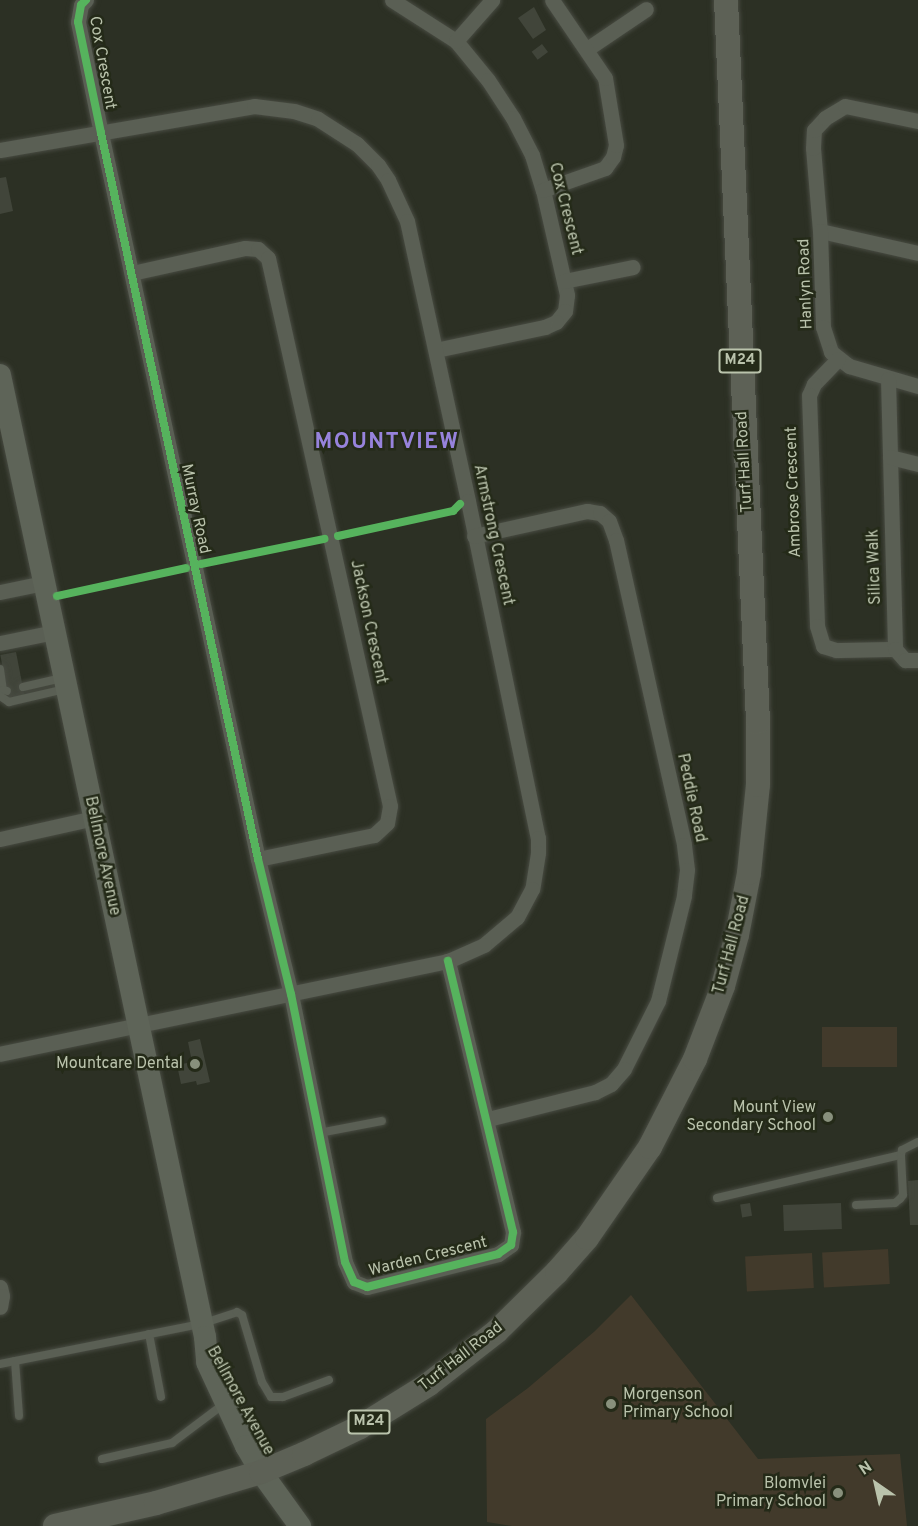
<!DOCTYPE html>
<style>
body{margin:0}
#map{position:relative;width:918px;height:1526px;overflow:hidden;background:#2c3024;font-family:Overpass,sans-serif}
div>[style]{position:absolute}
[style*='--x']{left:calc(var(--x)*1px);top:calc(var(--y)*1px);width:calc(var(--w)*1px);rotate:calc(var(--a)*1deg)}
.green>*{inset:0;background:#423a2b;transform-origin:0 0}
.building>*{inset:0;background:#41453a;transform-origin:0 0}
.roads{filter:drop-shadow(0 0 2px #484b42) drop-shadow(0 0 2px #484b42)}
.lane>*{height:8px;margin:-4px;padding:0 4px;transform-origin:4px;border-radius:4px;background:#5a5f54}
.street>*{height:15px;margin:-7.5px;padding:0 7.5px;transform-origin:7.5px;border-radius:7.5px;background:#5a5f54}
.secondary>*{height:22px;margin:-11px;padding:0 11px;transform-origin:11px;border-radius:11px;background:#5e6458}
.primary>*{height:24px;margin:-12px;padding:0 12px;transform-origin:12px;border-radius:12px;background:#5d6156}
.cycleway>*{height:8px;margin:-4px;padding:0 4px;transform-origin:4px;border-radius:4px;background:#56b35d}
.dots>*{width:16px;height:16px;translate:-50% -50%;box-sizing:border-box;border:3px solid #242a18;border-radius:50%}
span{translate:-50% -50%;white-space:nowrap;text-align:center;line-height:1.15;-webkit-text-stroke:5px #242a18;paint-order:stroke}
.shield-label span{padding:2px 4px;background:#242a18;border:2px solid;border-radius:4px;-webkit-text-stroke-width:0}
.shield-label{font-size:15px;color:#bac3ac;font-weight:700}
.street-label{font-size:16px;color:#bac3ac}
.poi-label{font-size:16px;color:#bac3ac}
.right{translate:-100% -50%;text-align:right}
.left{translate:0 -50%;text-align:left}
.district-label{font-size:22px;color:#9783dc;font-weight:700;letter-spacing:1.5px}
.north{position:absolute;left:846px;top:1454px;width:60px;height:60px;-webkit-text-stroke:4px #242a18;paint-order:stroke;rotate:326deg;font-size:16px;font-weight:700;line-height:24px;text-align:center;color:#bac3ac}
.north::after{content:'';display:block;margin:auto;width:21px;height:27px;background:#bac3ac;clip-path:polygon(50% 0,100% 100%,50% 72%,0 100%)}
</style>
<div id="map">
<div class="green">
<div style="left:822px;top:1027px;width:75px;height:40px"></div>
<div style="left:888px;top:1249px;width:35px;height:66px;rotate:87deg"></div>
<div style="left:812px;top:1253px;width:35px;height:67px;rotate:87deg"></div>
<div style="clip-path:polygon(631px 1295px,758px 1459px,900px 1454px,907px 1526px,512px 1526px,487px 1522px,486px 1419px,528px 1388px,595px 1331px)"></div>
</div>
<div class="building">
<div style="clip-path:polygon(534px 7px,546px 30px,533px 39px,518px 18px)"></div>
<div style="left:542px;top:44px;width:10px;height:13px;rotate:53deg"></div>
<div style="clip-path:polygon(6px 177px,13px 211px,0 214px,0 178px)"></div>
<div style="left:16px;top:652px;width:44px;height:16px;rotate:79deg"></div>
<div style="clip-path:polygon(200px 1039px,210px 1082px,197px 1085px,196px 1081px,181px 1084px,177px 1065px,192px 1062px,188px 1042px)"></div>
<div style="clip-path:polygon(918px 1180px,918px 1225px,910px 1225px,908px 1181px)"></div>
<div style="left:750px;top:1203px;width:13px;height:10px;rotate:81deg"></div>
<div style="left:841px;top:1203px;width:26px;height:58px;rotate:88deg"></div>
</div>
<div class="roads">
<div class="lane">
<div style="--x:0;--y:669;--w:21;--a:82"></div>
<div style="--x:3;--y:690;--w:4;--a:14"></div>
<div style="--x:23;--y:687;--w:40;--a:-13"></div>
<div style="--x:0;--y:696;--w:11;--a:34"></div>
<div style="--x:9;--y:702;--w:57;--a:-13.1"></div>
<div style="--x:319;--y:1133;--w:64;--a:-10.8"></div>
<div style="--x:717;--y:1198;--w:189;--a:-13.2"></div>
<div style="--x:856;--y:1205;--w:39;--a:-3"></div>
<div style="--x:895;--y:1203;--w:6;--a:-39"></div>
<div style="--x:900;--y:1199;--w:5;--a:-53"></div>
<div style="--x:903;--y:1195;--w:40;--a:-92.9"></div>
<div style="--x:901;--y:1155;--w:5;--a:-79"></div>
<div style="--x:902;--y:1150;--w:18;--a:-27"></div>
<div style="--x:149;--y:1334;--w:64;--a:79.2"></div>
<div style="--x:15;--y:1361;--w:55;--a:85.8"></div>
<div style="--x:0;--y:1364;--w:205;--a:-11.3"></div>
<div style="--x:201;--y:1324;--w:38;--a:-18"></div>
<div style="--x:237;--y:1312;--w:6;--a:31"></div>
<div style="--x:242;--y:1315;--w:70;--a:73.4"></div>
<div style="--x:262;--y:1382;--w:17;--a:59"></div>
<div style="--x:271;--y:1397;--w:12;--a:0"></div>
<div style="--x:283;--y:1397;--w:49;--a:-20.3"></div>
<div style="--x:102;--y:1459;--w:72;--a:-12.9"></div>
<div style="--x:172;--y:1443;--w:65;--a:-36.9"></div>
</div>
<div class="street">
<div style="--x:86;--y:0;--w:7;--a:135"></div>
<div style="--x:81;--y:5;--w:17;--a:100"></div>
<div style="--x:78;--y:22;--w:113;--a:78.3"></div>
<div style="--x:101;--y:133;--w:743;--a:77.8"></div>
<div style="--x:258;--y:859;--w:139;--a:76.3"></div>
<div style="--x:291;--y:994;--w:273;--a:78.6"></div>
<div style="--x:345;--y:1262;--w:22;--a:66"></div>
<div style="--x:354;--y:1282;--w:14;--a:21"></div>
<div style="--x:367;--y:1287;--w:135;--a:-14.1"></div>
<div style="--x:498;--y:1254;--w:16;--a:-35"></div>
<div style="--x:511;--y:1245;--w:13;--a:-81"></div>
<div style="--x:513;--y:1232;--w:279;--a:-103.5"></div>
<div style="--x:392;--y:0;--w:76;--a:32.6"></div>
<div style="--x:456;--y:41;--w:50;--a:50.6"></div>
<div style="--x:488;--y:80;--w:45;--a:56.7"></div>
<div style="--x:513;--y:118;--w:42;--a:62.8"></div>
<div style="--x:532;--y:155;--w:37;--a:73"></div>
<div style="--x:543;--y:190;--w:108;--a:77.1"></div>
<div style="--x:567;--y:295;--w:16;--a:97"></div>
<div style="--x:565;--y:311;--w:14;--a:129"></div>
<div style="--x:556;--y:322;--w:12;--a:156"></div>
<div style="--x:545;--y:327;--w:111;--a:168.1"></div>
<div style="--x:456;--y:41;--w:55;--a:-48.7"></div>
<div style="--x:587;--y:49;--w:71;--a:-34.1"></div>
<div style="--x:0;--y:150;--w:258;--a:-9.8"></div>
<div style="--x:254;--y:106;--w:40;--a:7.1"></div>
<div style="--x:294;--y:111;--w:25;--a:18"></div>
<div style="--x:318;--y:119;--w:46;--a:32.7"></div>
<div style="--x:357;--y:144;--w:30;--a:45"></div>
<div style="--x:378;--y:165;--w:18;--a:56"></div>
<div style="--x:388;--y:180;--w:45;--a:65.1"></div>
<div style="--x:407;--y:221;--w:287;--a:77.7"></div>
<div style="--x:468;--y:501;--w:344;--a:78.3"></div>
<div style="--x:538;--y:838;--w:15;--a:90"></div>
<div style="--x:538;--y:853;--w:36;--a:99"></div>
<div style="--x:532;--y:889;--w:32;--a:118"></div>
<div style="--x:517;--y:917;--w:43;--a:139.7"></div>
<div style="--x:484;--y:945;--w:39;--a:156"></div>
<div style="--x:448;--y:961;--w:458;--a:168.3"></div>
<div style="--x:543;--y:190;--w:66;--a:-19.5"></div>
<div style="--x:605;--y:168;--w:14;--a:-54"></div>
<div style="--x:613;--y:157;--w:12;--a:-76"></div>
<div style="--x:616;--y:145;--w:68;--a:-99.3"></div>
<div style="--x:605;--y:78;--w:94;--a:-124.2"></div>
<div style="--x:820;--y:231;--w:83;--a:-94.8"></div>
<div style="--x:813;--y:148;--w:18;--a:-87"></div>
<div style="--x:814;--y:130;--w:16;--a:-47"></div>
<div style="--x:825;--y:118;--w:23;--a:-31"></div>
<div style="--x:845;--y:106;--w:75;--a:11.6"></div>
<div style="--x:918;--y:253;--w:100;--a:-167.3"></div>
<div style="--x:820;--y:231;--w:96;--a:88.2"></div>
<div style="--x:823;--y:327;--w:26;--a:72"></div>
<div style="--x:831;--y:352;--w:23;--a:38"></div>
<div style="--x:849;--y:366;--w:72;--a:16.2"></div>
<div style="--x:132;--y:273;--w:116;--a:-12.5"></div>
<div style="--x:245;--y:248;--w:13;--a:4"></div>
<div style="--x:258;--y:249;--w:13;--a:42"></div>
<div style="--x:268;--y:258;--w:561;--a:77.45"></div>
<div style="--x:390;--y:806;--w:17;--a:100"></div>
<div style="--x:387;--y:823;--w:18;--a:137"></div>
<div style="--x:374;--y:835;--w:118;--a:168.3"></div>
<div style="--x:564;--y:281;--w:70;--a:-11.5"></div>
<div style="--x:838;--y:359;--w:35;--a:134"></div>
<div style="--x:814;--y:384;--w:12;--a:114"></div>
<div style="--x:809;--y:395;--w:231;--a:88"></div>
<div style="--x:817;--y:626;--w:21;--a:73"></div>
<div style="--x:823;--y:646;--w:14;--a:17"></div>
<div style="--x:836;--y:650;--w:59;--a:-1"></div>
<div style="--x:888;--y:379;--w:270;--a:88.5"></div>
<div style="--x:895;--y:649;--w:15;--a:48"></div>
<div style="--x:905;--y:660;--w:13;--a:0"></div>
<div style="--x:890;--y:457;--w:29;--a:14"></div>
<div style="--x:474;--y:536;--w:116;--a:-12.5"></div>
<div style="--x:587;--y:511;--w:13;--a:9"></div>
<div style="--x:600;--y:513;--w:12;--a:42"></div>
<div style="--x:609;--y:521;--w:20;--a:70"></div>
<div style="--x:616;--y:540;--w:312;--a:77.4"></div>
<div style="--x:684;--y:845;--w:25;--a:83"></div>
<div style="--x:687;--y:870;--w:26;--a:97"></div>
<div style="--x:684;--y:896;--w:108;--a:103.9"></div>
<div style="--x:658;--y:1001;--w:76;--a:116.6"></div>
<div style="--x:624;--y:1069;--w:20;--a:131"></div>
<div style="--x:611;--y:1084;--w:18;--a:153"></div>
<div style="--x:595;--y:1092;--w:110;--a:165.8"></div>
<div style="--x:0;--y:592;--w:45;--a:-11.6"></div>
<div style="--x:0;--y:643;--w:55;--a:-11.5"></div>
<div style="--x:0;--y:839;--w:96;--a:-12.6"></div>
<div style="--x:0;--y:1287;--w:9;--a:77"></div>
<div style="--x:2;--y:1296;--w:11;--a:100"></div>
</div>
<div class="secondary">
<div style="--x:0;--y:375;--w:984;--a:77.97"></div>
<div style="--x:205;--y:1337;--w:25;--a:85"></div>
<div style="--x:207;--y:1362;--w:93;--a:65.1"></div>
<div style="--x:246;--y:1446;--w:30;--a:60"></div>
<div style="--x:261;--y:1472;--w:67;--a:54.2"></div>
</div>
<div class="primary">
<div style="--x:55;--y:1526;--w:104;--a:-12.8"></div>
<div style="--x:156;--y:1503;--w:109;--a:-16.4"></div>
<div style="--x:261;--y:1472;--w:47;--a:-22.7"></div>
<div style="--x:304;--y:1454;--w:62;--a:-25.7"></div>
<div style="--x:360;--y:1427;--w:81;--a:-31.9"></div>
<div style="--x:429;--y:1384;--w:86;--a:-37.9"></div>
<div style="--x:497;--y:1331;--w:84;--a:-44.5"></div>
<div style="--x:557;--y:1272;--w:45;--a:-48.6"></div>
<div style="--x:587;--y:1238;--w:111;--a:-55.3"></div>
<div style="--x:650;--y:1147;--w:99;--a:-62.9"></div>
<div style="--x:695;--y:1059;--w:78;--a:-69"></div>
<div style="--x:723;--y:986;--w:53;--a:-74.6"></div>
<div style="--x:737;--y:935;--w:63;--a:-79"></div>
<div style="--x:749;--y:873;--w:88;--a:-84.2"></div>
<div style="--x:758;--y:785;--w:63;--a:-90"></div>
<div style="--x:758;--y:722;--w:723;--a:-92.54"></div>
</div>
</div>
<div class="cycleway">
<div style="--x:86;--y:0;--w:7;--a:135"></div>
<div style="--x:81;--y:5;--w:17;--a:100"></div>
<div style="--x:78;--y:22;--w:113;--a:78.3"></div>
<div style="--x:101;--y:133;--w:743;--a:77.8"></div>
<div style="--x:258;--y:859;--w:139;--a:76.3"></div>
<div style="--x:291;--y:994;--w:273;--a:78.6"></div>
<div style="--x:345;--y:1262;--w:22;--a:66"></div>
<div style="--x:354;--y:1282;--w:14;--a:21"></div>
<div style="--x:367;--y:1287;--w:135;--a:-14.1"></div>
<div style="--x:498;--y:1254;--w:16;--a:-35"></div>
<div style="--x:511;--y:1245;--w:13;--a:-81"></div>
<div style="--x:513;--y:1232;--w:279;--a:-103.5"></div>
<div style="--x:338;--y:536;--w:118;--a:-12.3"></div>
<div style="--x:453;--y:511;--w:10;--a:-45"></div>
<div style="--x:201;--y:564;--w:126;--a:-11.5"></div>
<div style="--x:57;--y:596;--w:132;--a:-12.2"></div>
</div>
<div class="dots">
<div style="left:195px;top:1064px;background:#88907c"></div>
<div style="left:828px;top:1117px;background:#88907c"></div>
<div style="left:611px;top:1404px;background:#88907c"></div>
<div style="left:838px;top:1493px;background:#88907c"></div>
</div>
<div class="shield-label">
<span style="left:740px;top:361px">M24</span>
<span style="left:369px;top:1422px">M24</span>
</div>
<div class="street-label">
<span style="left:102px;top:63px;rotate:80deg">Cox Crescent</span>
<span style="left:565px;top:209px;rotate:76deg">Cox Crescent</span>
<span style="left:806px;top:284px;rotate:-92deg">Hanlyn Road</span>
<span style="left:745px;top:462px;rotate:-93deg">Turf Hall Road</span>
<span style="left:794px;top:492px;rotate:-92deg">Ambrose Crescent</span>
<span style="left:195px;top:509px;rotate:78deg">Murray Road</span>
<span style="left:493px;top:535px;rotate:78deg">Armstrong Crescent</span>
<span style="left:875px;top:567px;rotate:-92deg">Silica Walk</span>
<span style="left:368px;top:622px;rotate:78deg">Jackson Crescent</span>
<span style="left:691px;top:798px;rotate:78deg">Peddie Road</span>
<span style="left:102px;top:856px;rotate:78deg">Bellmore Avenue</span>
<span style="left:732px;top:945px;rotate:-75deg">Turf Hall Road</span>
<span style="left:428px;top:1257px;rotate:-14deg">Warden Crescent</span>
<span style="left:461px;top:1357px;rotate:-38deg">Turf Hall Road</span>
<span style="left:240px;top:1401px;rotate:61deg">Bellmore Avenue</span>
</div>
<div class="poi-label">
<span class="right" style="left:183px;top:1064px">Mountcare Dental</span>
<span class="right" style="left:816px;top:1117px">Mount View<br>Secondary School</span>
<span class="left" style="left:623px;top:1404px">Morgenson<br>Primary School</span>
<span class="right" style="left:826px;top:1493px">Blomvlei<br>Primary School</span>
</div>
<div class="district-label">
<span style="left:387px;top:443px">MOUNTVIEW</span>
</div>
<div class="north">N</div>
</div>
